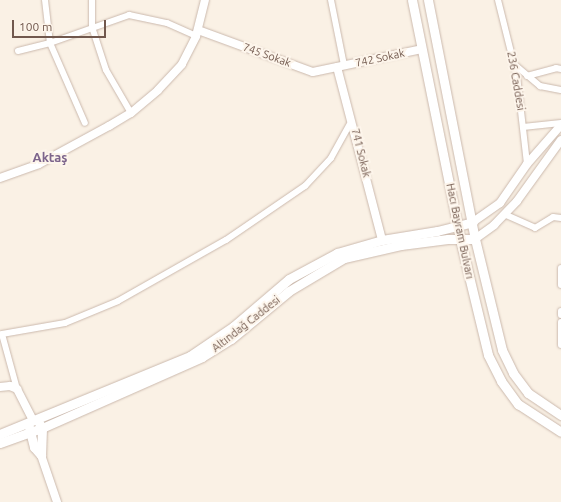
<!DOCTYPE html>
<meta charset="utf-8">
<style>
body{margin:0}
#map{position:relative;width:561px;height:502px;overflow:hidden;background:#faf1e5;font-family:Ubuntu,sans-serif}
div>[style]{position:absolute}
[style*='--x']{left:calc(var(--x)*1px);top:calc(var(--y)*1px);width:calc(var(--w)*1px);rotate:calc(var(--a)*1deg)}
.roads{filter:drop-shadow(0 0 1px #cbb9ad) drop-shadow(0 0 1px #cbb9ad)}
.minor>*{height:6px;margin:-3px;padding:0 3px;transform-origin:3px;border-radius:3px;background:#fff}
.tertiary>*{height:8px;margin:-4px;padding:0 4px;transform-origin:4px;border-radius:4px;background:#fff}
.secondary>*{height:9px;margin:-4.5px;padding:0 4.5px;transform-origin:4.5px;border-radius:4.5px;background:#fff}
span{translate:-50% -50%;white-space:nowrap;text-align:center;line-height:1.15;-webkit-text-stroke:4px #fdf5eb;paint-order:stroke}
.street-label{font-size:11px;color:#71584d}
.quarter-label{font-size:13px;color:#7d658c;font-weight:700}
.scale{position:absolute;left:12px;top:20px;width:94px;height:18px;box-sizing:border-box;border:2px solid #71584d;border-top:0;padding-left:5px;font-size:12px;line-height:14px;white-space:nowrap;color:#71584d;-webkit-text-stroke:3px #fdf5eb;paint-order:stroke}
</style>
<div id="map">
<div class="roads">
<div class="minor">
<div style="--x:45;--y:0;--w:43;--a:83.4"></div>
<div style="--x:50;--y:43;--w:87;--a:66.4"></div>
<div style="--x:92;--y:0;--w:27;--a:90"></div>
<div style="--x:92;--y:27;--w:45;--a:72"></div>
<div style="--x:106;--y:70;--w:50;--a:59.8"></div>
<div style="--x:331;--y:0;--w:66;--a:78.7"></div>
<div style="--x:498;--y:0;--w:78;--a:76"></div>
<div style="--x:517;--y:76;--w:89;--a:83.5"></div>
<div style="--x:18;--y:51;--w:33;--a:-14"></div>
<div style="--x:50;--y:43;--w:84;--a:-19.5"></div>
<div style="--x:129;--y:15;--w:39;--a:12"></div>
<div style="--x:167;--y:23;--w:32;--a:24"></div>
<div style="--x:515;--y:65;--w:33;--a:40"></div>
<div style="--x:540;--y:86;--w:21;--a:11"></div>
<div style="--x:527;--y:76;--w:30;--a:-15"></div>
<div style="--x:556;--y:68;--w:5;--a:11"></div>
<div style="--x:523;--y:127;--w:38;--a:-6"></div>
<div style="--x:504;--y:214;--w:34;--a:24"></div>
<div style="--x:535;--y:228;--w:21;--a:-31"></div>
<div style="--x:553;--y:217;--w:8;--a:7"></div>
<div style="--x:561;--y:268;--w:17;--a:90"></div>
<div style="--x:561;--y:311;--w:4;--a:90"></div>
<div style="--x:561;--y:322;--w:23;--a:90"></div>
<div style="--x:17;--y:389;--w:57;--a:-105.3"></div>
<div style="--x:2;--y:334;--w:64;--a:-9.9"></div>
<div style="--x:65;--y:323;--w:57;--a:-22.5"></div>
<div style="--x:118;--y:301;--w:124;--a:-29.5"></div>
<div style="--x:226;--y:240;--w:96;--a:-34.4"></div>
<div style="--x:305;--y:186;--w:38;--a:-47"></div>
<div style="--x:331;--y:158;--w:38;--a:-61"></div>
</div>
<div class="tertiary">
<div style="--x:198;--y:30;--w:122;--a:20.1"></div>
<div style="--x:313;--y:72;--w:111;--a:-11.9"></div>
<div style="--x:337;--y:67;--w:179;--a:75.4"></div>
<div style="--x:0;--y:178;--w:41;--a:-19.7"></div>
<div style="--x:39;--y:164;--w:80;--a:-28.5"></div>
<div style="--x:109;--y:126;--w:26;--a:-31"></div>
<div style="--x:131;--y:113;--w:35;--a:-40"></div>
<div style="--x:158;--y:90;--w:35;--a:-47"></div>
<div style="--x:182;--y:64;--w:31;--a:-63"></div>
<div style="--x:196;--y:36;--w:37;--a:-76"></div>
<div style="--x:473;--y:222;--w:33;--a:-35"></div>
<div style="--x:500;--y:203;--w:47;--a:-55.3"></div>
<div style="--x:527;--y:164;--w:52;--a:-48.9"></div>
<div style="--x:475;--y:239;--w:24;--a:-36"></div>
<div style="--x:494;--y:225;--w:33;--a:-46"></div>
<div style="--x:517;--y:201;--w:75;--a:-54.2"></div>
<div style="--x:0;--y:387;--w:10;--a:-6"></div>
<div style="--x:10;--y:386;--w:8;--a:23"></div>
<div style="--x:17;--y:389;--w:35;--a:63"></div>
<div style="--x:41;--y:455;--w:50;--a:71.2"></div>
</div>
<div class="secondary">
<div style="--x:412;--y:0;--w:244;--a:78.6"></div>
<div style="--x:460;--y:239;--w:119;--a:76.4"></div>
<div style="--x:488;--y:355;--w:29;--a:63"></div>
<div style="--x:501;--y:381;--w:29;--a:54"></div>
<div style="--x:518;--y:404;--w:51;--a:33.1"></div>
<div style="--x:428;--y:0;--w:244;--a:78.9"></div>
<div style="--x:475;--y:239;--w:114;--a:76.3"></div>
<div style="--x:502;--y:350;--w:25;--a:64"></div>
<div style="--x:513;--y:373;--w:25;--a:53"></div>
<div style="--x:528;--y:393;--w:40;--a:34"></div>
<div style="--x:39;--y:423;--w:6;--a:59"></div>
<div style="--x:42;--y:428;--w:27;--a:92"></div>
<div style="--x:29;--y:427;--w:21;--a:76"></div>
<div style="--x:34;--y:447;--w:11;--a:49"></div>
<div style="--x:0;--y:434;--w:205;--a:-22.3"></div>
<div style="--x:190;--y:356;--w:53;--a:-34.3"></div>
<div style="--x:234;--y:326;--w:72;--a:-40.5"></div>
<div style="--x:289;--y:279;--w:55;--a:-28.4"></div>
<div style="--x:337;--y:253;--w:47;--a:-16.1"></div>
<div style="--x:382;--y:240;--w:56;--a:-9.3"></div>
<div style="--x:437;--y:231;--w:37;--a:-14"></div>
<div style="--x:0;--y:443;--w:45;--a:-19.7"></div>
<div style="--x:42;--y:428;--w:175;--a:-23.9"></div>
<div style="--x:202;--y:357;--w:34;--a:-32"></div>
<div style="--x:231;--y:339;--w:75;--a:-39.6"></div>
<div style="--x:289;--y:291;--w:64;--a:-31"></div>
<div style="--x:344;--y:258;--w:58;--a:-12.8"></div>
<div style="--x:401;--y:245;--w:47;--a:-7.3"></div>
<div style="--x:448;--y:239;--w:27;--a:0"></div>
</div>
</div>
<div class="street-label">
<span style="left:267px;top:55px;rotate:20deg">745 Sokak</span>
<span style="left:380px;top:58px;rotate:-12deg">742 Sokak</span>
<span style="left:516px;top:81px;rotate:80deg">236 Caddesi</span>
<span style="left:361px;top:153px;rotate:76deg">741 Sokak</span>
<span style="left:460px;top:231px;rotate:78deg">Hacı Bayram Bulvarı</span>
<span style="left:246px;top:324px;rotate:-38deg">Altındağ Caddesi</span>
</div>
<div class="quarter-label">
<span style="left:50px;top:157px">Aktaş</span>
</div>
<div class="scale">100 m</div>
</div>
